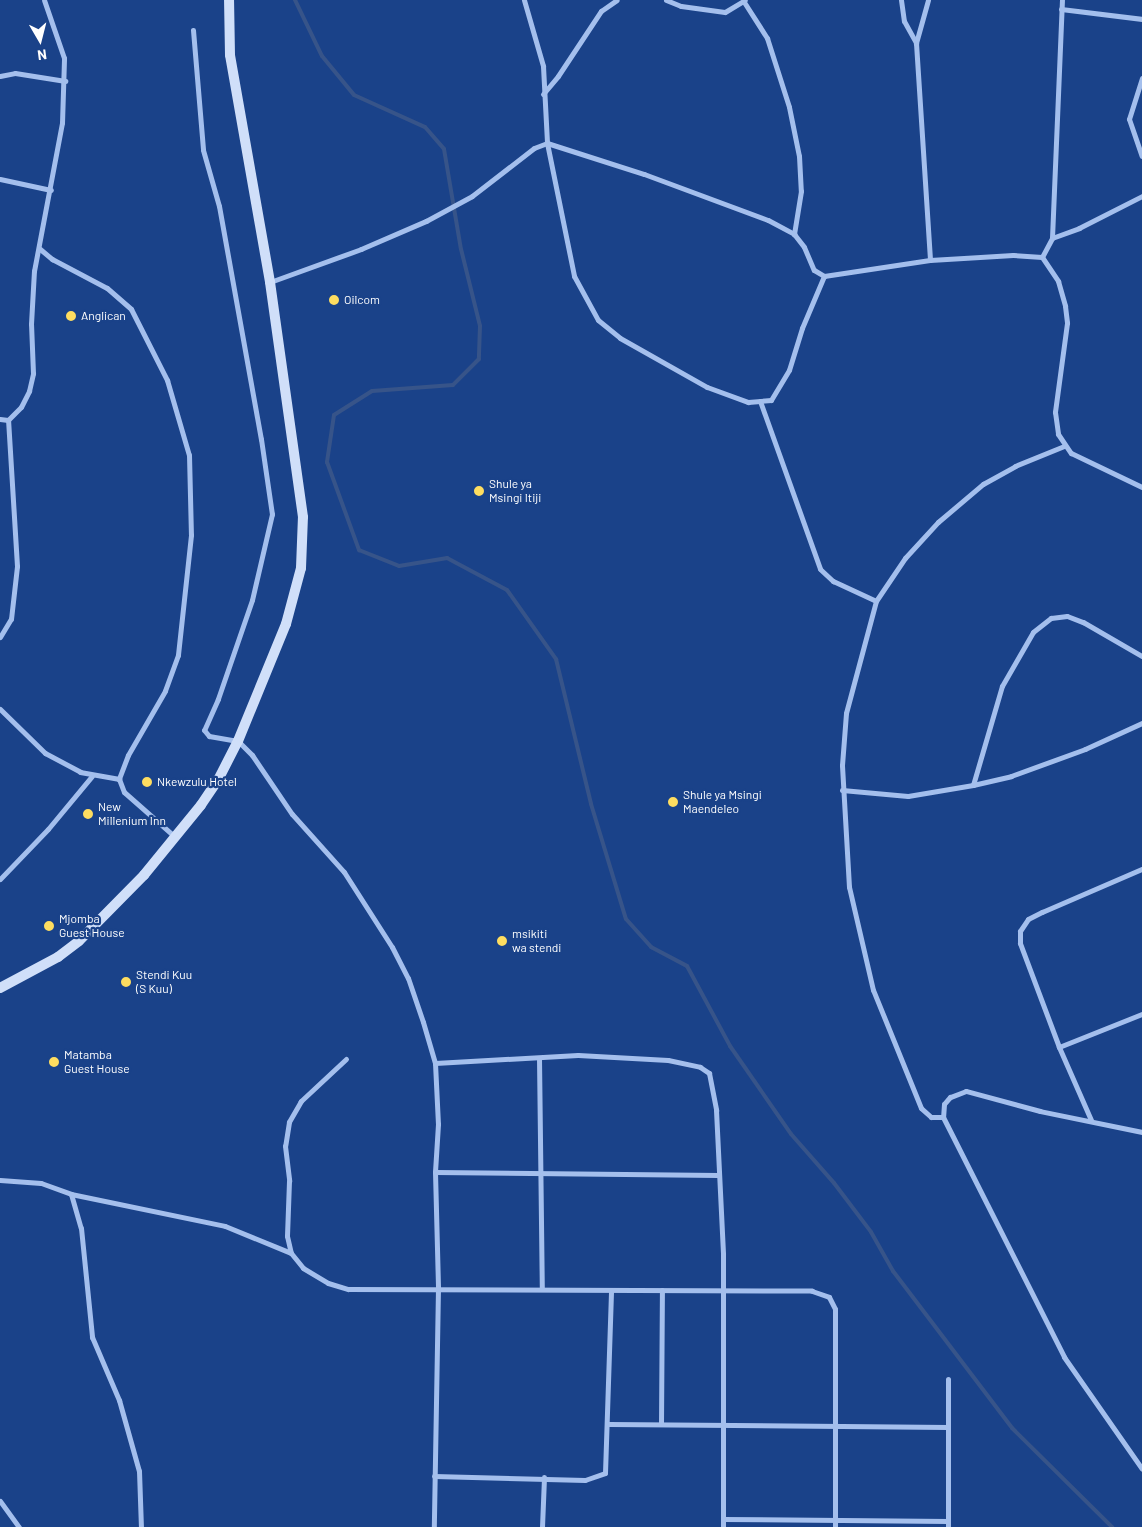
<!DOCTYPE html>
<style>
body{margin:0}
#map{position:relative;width:1142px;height:1527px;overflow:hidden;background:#1a4289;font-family:Barlow,sans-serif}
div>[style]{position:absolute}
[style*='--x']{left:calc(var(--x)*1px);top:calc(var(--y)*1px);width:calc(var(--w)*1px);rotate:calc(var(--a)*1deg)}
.stream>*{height:4px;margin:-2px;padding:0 2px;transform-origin:2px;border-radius:2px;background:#375489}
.street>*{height:5px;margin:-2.5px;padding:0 2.5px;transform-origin:2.5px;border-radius:2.5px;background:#a4bfed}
.secondary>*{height:10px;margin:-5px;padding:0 5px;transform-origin:5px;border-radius:5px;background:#d0dff9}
.dots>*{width:14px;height:14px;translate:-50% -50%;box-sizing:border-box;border:2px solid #1a4289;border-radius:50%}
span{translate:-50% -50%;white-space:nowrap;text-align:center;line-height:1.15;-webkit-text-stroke:4.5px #1a4289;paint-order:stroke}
.poi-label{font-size:12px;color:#fff}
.left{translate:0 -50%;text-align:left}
.north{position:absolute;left:15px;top:15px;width:50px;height:50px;-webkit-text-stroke:4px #1a4289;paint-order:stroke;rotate:172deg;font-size:14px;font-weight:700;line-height:20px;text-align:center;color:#fff}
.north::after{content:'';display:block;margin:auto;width:18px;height:22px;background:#fff;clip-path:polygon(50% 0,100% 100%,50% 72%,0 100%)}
</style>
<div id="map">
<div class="stream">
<div style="--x:295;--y:0;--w:62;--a:64.3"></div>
<div style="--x:322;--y:56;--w:50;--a:50.6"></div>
<div style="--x:354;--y:95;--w:78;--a:24.3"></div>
<div style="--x:425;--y:127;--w:29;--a:49"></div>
<div style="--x:444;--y:149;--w:101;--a:80.4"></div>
<div style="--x:461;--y:249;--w:79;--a:76.1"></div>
<div style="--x:480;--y:326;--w:33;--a:92"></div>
<div style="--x:479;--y:359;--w:37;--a:135"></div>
<div style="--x:453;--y:385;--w:81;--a:175.8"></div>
<div style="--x:372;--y:391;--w:45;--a:147.7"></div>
<div style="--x:334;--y:415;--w:48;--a:98.5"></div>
<div style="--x:327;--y:462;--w:94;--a:70"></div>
<div style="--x:359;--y:550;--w:43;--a:21.8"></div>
<div style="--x:399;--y:566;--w:49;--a:-9.5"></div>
<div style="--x:447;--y:558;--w:68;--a:28.1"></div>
<div style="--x:507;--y:590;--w:85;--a:54.6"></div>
<div style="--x:556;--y:659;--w:149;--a:76.4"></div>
<div style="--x:591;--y:804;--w:120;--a:73.1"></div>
<div style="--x:626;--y:919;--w:38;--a:48"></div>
<div style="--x:651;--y:947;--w:41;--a:27.8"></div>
<div style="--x:687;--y:966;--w:91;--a:61.7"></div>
<div style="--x:730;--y:1046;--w:107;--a:55.3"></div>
<div style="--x:791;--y:1134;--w:65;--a:48.7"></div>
<div style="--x:834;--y:1183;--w:61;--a:52.9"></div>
<div style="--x:871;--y:1232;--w:45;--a:60.6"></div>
<div style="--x:893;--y:1271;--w:197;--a:52.8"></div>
<div style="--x:1012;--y:1428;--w:141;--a:44.7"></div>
</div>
<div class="street">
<div style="--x:524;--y:0;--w:69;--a:73.9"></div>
<div style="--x:543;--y:66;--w:77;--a:87"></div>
<div style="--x:547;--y:143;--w:136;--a:78.5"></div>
<div style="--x:574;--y:276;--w:50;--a:61.4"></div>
<div style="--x:598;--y:320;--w:28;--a:39"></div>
<div style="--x:620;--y:338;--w:100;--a:29.4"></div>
<div style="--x:707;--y:387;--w:44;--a:20.1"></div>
<div style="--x:748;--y:402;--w:23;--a:-5"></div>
<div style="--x:771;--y:400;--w:35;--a:-59"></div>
<div style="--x:789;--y:370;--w:44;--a:-72.8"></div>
<div style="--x:802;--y:328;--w:56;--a:-67.1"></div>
<div style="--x:666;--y:0;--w:16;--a:22"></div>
<div style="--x:681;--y:6;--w:44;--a:7.8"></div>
<div style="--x:725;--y:12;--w:23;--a:-31"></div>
<div style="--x:901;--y:0;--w:21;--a:82"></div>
<div style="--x:904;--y:21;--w:25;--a:61"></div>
<div style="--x:928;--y:0;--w:45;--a:105.6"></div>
<div style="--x:916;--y:43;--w:217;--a:86.3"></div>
<div style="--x:744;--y:2;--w:43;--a:57.4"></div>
<div style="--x:767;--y:38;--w:72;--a:72.3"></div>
<div style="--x:789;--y:107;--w:50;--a:78.5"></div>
<div style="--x:799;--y:156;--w:35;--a:87"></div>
<div style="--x:801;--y:191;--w:44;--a:99.2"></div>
<div style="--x:1061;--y:9;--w:82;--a:7"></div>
<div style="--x:193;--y:30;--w:120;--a:85.2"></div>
<div style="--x:203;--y:150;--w:58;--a:74.1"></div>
<div style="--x:219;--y:206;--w:237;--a:79.8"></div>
<div style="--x:261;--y:439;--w:76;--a:81.7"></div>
<div style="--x:272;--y:514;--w:88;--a:103.1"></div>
<div style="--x:252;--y:600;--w:105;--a:109"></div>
<div style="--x:218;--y:699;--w:34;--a:114"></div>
<div style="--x:204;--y:730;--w:8;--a:50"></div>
<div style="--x:209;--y:736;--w:29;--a:10"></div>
<div style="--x:238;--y:741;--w:20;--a:45"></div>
<div style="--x:252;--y:755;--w:71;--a:55.9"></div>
<div style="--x:292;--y:814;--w:78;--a:48.1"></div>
<div style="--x:344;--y:872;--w:89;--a:57.4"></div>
<div style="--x:392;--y:947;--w:35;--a:63"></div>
<div style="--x:408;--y:978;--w:46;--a:71.2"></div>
<div style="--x:423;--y:1022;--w:43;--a:73.7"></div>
<div style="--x:435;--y:1063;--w:61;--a:87.2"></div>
<div style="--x:438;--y:1124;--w:48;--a:93.6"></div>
<div style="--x:435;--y:1172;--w:116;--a:88.5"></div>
<div style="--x:438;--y:1288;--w:239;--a:91"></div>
<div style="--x:0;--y:76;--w:15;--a:-11"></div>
<div style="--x:15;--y:73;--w:51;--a:9.1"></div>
<div style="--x:1142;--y:78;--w:43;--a:107.6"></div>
<div style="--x:1129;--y:119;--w:39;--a:71"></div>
<div style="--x:543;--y:94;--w:23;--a:-50"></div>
<div style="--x:558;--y:76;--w:78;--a:-56.5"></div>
<div style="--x:601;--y:11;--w:19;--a:-35"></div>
<div style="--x:0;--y:179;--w:52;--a:12.2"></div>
<div style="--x:1052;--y:238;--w:29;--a:-20"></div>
<div style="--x:1079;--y:228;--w:71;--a:-26.9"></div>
<div style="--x:40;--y:249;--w:16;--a:40"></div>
<div style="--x:52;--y:259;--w:62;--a:27.8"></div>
<div style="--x:107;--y:288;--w:32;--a:41"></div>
<div style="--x:131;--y:309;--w:80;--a:63.1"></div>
<div style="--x:167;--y:380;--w:78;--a:73.7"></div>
<div style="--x:189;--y:455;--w:80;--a:88.6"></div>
<div style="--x:191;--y:535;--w:121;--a:96.2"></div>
<div style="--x:178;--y:655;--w:38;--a:110"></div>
<div style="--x:165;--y:691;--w:74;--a:120"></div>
<div style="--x:128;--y:755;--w:26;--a:111"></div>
<div style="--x:119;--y:779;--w:14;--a:69"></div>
<div style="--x:124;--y:792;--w:68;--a:41.4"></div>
<div style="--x:1042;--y:257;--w:21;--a:-62"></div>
<div style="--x:1052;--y:238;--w:238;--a:-87.6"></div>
<div style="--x:270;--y:282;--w:97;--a:-19.9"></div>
<div style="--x:361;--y:249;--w:71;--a:-23.3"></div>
<div style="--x:426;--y:221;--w:52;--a:-28.5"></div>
<div style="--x:472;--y:196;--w:78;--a:-37.7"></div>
<div style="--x:534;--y:148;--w:14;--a:-21"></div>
<div style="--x:547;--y:143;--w:102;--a:17.7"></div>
<div style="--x:644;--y:174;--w:132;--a:20.4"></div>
<div style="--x:768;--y:220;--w:30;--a:28"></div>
<div style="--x:794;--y:234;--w:16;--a:52"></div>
<div style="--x:804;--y:247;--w:25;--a:67"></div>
<div style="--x:814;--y:270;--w:12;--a:31"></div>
<div style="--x:824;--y:276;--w:107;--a:-8.6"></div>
<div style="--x:930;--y:260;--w:83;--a:-3.4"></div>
<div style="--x:1013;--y:255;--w:29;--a:4"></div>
<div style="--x:1042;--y:257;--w:29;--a:56"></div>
<div style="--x:1058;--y:281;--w:26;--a:74"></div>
<div style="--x:1065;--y:306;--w:17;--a:83"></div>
<div style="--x:1067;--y:323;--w:90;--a:97.7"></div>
<div style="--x:1055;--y:412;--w:22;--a:82"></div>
<div style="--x:1058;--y:434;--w:23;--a:56"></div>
<div style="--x:1071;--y:453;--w:79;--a:25.6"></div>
<div style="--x:760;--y:401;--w:178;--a:70.3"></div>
<div style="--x:820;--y:569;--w:18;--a:43"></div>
<div style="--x:833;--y:581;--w:47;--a:24.9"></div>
<div style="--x:0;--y:419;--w:8;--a:7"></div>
<div style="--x:8;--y:420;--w:18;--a:-45"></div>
<div style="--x:21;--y:407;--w:18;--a:-63"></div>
<div style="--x:29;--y:391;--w:18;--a:-77"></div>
<div style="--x:33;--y:373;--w:49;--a:-92.3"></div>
<div style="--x:31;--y:324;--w:53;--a:-86.8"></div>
<div style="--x:34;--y:271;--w:151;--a:-79.3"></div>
<div style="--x:62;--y:123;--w:65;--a:-88.2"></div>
<div style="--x:64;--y:58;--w:61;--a:-109"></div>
<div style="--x:0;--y:637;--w:21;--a:-59"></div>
<div style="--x:11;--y:619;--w:53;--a:-83.5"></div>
<div style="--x:17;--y:566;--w:146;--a:-93.5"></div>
<div style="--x:0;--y:709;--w:63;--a:44.4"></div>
<div style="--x:45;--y:753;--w:40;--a:28"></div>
<div style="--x:80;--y:772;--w:40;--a:10"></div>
<div style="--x:973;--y:785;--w:103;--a:-73.7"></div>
<div style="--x:1002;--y:686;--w:62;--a:-60.1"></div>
<div style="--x:1033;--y:632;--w:23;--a:-38"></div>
<div style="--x:1051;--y:618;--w:16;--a:-7"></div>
<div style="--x:1067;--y:616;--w:17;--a:21"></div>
<div style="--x:1083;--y:622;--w:68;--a:30"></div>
<div style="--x:842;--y:790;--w:66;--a:5.2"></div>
<div style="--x:908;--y:796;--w:66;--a:-9.6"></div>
<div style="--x:973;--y:785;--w:39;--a:-13"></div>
<div style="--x:1011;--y:776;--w:79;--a:-20"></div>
<div style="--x:1085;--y:749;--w:63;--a:-24.5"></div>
<div style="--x:0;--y:879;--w:69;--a:-46.2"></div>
<div style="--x:48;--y:829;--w:69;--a:-50.3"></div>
<div style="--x:1059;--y:1047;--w:89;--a:-21.7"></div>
<div style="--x:539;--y:1058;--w:231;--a:89.3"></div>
<div style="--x:346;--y:1059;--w:62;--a:137"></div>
<div style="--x:301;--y:1101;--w:24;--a:120"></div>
<div style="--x:289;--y:1122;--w:24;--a:99"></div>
<div style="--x:285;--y:1146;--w:35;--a:83"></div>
<div style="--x:289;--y:1181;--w:55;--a:92.1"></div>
<div style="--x:287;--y:1236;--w:17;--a:77"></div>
<div style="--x:291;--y:1253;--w:19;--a:51"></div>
<div style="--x:303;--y:1268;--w:29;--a:31"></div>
<div style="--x:328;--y:1283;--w:21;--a:17"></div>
<div style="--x:348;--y:1289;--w:464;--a:0.2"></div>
<div style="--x:812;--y:1291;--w:18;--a:19"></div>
<div style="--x:829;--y:1297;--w:13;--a:63"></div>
<div style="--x:835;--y:1309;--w:218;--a:90"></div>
<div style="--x:435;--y:1063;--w:143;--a:-3.2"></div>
<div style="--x:578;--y:1055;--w:90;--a:3.2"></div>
<div style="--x:668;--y:1060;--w:33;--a:12"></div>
<div style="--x:700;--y:1067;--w:11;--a:34"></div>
<div style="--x:709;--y:1073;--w:38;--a:79"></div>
<div style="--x:716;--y:1110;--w:144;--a:87.2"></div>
<div style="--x:723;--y:1254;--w:273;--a:90"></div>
<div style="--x:943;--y:1117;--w:12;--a:180"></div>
<div style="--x:931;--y:1117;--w:13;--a:-138"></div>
<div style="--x:921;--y:1108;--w:127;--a:-112.1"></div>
<div style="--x:873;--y:990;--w:106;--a:-103.1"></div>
<div style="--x:849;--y:887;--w:122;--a:-93.3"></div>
<div style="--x:842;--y:765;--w:52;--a:-85.6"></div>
<div style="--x:846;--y:713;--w:116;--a:-75"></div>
<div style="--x:876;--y:601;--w:52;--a:-56"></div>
<div style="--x:905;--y:558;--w:49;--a:-47.5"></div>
<div style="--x:938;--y:522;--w:59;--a:-40.2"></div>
<div style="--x:983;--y:484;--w:37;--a:-29"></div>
<div style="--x:1015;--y:466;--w:53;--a:-22.2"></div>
<div style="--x:1091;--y:1120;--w:80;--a:-113.7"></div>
<div style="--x:1059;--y:1047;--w:111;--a:-110.6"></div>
<div style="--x:1020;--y:943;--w:12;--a:-90"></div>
<div style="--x:1020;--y:931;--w:14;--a:-56"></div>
<div style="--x:1028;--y:919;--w:16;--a:-27"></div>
<div style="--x:1042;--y:912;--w:109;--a:-23.3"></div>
<div style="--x:1142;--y:1132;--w:104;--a:-168.4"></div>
<div style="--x:1040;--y:1111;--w:77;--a:-164.9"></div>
<div style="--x:966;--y:1091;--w:17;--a:159"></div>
<div style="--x:950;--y:1097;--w:9;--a:131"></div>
<div style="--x:944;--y:1104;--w:13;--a:94"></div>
<div style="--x:943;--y:1117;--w:269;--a:63.2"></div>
<div style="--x:1064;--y:1357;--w:136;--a:55.1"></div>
<div style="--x:435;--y:1172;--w:283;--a:0.6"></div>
<div style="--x:0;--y:1180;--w:41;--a:4.2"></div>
<div style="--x:41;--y:1183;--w:32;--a:20"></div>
<div style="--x:71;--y:1194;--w:35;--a:74"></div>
<div style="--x:81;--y:1228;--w:110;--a:84.2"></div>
<div style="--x:92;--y:1337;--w:69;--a:66.8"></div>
<div style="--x:119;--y:1400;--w:74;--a:74.3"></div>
<div style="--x:139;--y:1471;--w:56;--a:88"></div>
<div style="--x:71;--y:1194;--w:157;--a:11.7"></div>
<div style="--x:225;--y:1226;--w:71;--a:22.2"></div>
<div style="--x:948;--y:1379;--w:148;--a:90"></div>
<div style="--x:609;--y:1424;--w:339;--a:0.5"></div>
<div style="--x:661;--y:1424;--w:134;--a:-89.6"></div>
<div style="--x:434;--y:1476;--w:151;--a:1.5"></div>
<div style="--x:585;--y:1480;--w:21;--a:-19"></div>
<div style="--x:605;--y:1473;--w:183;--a:-88.1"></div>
<div style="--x:0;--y:1501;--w:32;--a:54"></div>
<div style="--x:723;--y:1519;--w:225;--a:0.5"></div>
<div style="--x:542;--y:1527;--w:50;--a:-87.7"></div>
</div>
<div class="secondary">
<div style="--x:0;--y:988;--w:66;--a:-28.1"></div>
<div style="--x:58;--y:957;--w:26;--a:-37"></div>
<div style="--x:79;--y:941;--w:93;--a:-45.4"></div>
<div style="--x:144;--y:875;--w:90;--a:-50.8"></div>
<div style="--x:201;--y:805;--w:30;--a:-56"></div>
<div style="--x:218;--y:780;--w:44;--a:-62.9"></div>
<div style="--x:238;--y:741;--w:126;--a:-67.7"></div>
<div style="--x:286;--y:624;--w:58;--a:-75"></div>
<div style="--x:301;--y:568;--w:51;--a:-87.8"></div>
<div style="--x:303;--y:517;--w:237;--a:-98"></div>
<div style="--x:270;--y:282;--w:230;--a:-100"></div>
<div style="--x:230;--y:55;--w:55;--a:-91"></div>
</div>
<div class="dots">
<div style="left:334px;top:300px;background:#fedd60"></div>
<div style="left:71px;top:316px;background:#fedd60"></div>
<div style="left:479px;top:491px;background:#fedd60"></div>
<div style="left:147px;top:782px;background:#fedd60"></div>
<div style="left:673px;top:802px;background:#fedd60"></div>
<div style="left:88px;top:814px;background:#fedd60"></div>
<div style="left:49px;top:926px;background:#fedd60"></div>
<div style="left:502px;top:941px;background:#fedd60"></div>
<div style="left:126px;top:982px;background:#fedd60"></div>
<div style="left:54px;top:1062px;background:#fedd60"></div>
</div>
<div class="poi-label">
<span class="left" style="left:344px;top:300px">Oilcom</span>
<span class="left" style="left:81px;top:316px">Anglican</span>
<span class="left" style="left:489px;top:491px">Shule ya<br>Msingi Itiji</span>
<span class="left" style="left:157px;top:782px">Nkewzulu Hotel</span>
<span class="left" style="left:683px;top:802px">Shule ya Msingi<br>Maendeleo</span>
<span class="left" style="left:98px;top:814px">New<br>Millenium Inn</span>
<span class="left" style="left:59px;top:926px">Mjomba<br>Guest House</span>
<span class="left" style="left:512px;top:941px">msikiti<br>wa stendi</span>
<span class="left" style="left:136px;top:982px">Stendi Kuu<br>(S Kuu)</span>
<span class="left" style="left:64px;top:1062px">Matamba<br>Guest House</span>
</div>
<div class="north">N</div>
</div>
